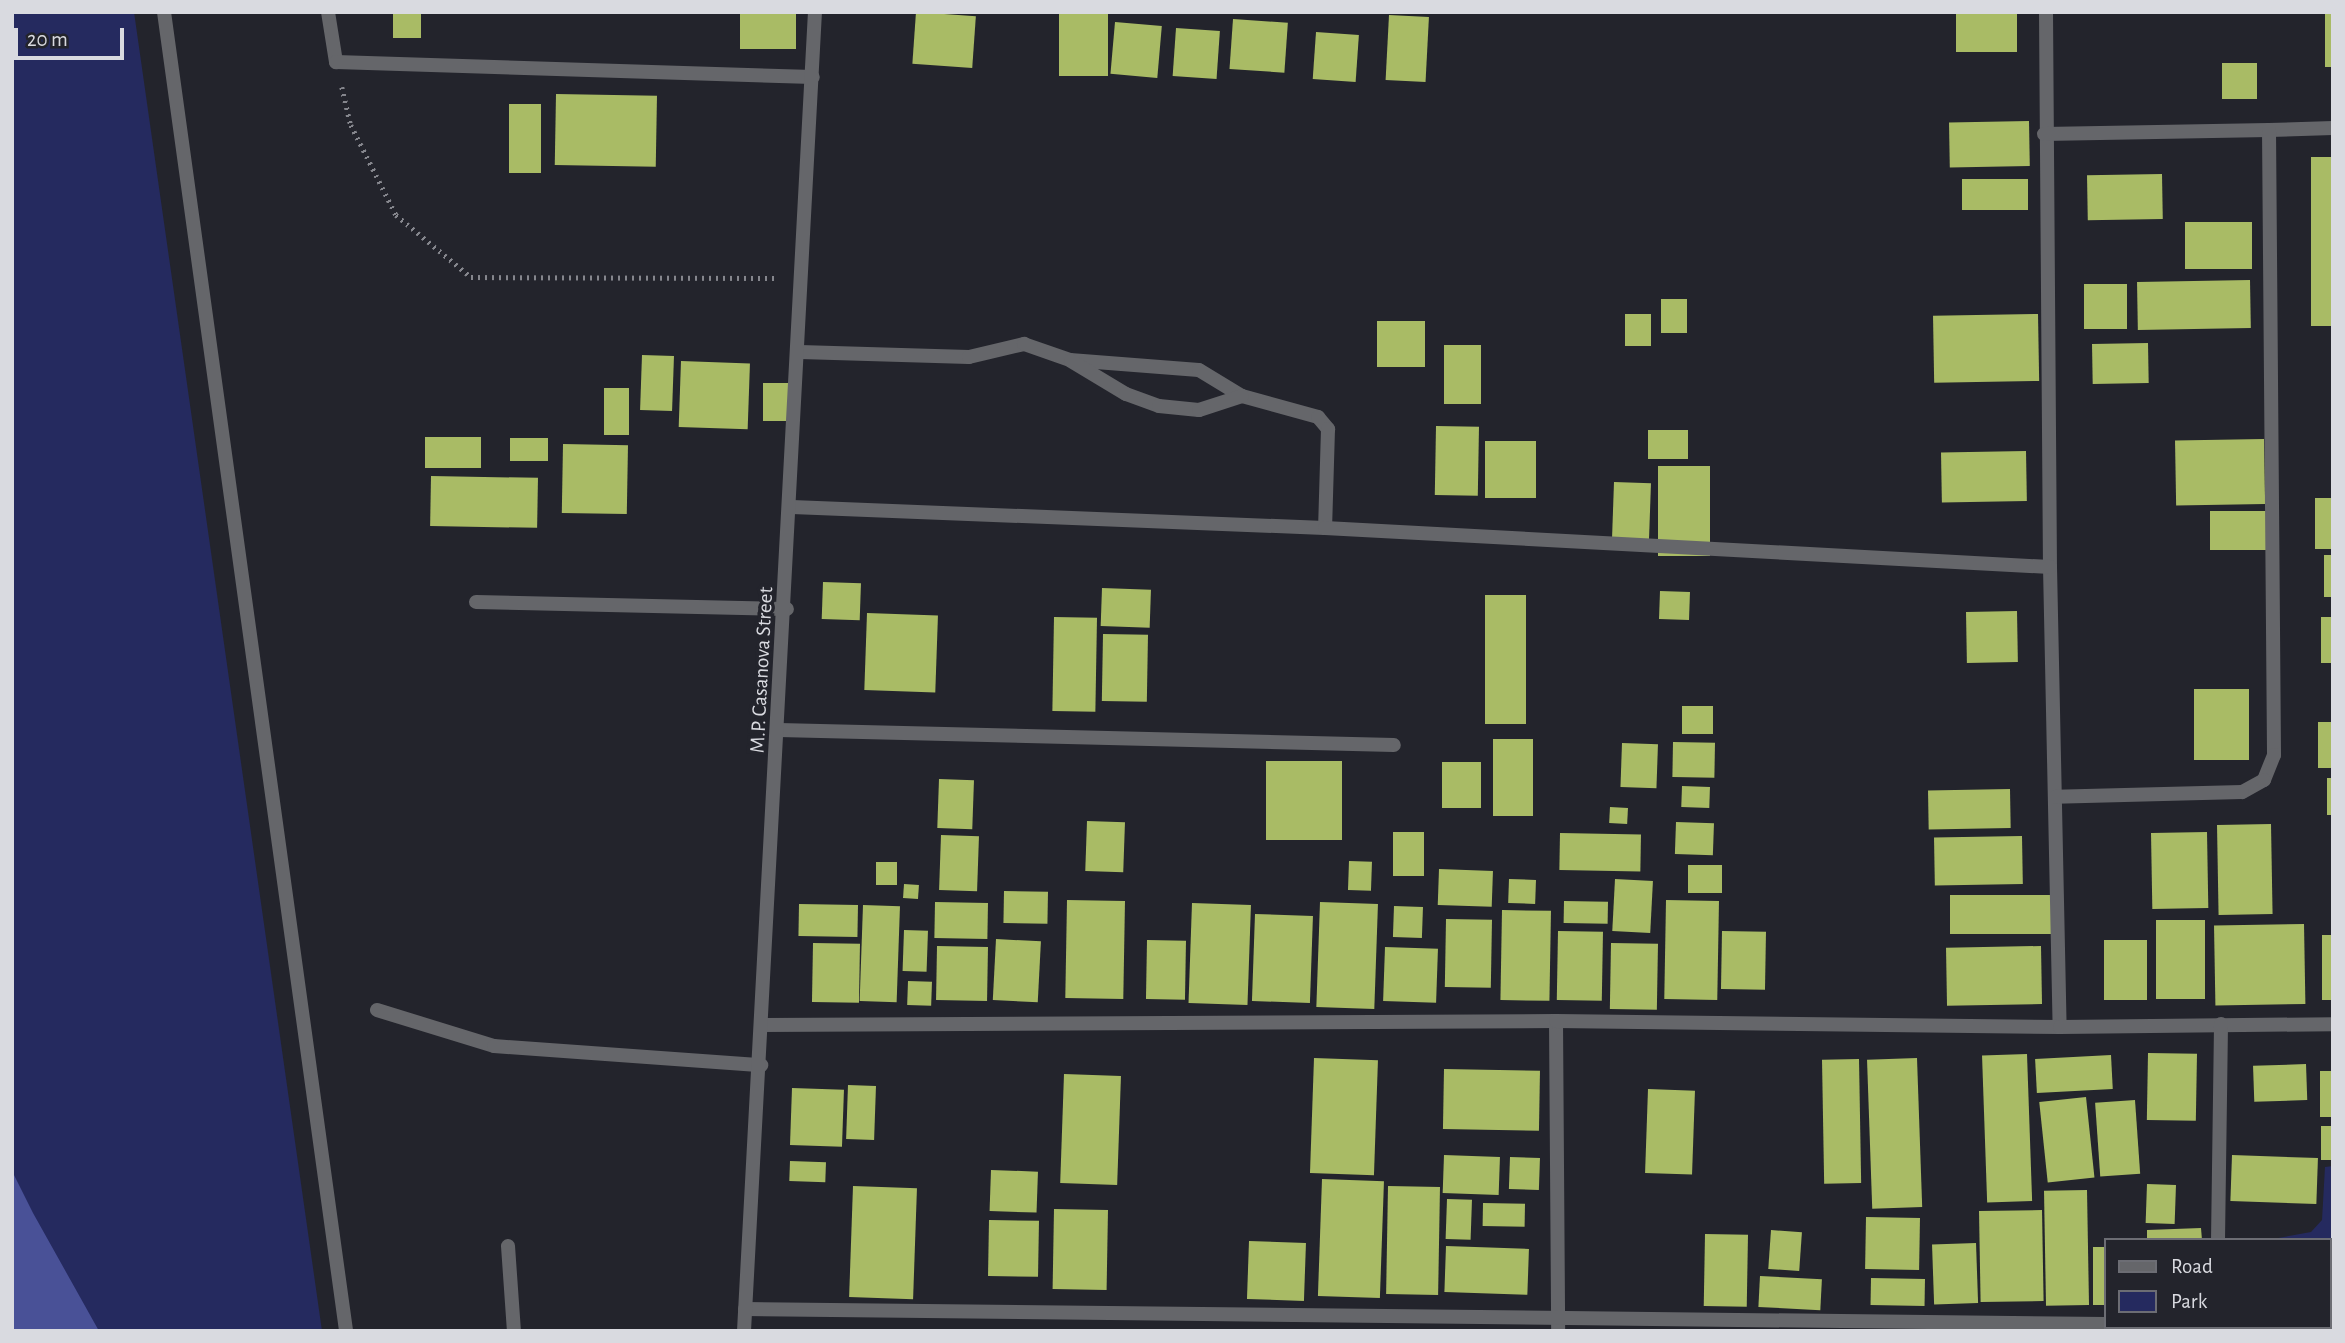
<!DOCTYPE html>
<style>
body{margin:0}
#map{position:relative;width:2345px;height:1343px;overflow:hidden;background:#23242c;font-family:"Alegreya Sans",sans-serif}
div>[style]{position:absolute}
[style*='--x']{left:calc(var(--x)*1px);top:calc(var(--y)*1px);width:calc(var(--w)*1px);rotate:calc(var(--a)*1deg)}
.green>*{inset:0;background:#252a5f}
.forest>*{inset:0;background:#495197}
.building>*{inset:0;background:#a9bb65;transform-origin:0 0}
.path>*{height:4.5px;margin-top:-2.25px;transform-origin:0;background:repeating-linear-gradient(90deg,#85868d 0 2px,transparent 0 7px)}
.service>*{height:14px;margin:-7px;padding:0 7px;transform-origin:7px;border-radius:7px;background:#65666a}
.minor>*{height:14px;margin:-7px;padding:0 7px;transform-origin:7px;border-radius:7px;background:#65666a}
.tertiary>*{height:14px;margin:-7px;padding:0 7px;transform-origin:7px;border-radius:7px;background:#65666a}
span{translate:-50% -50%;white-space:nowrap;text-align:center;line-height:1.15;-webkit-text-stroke:7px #23242c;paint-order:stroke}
.street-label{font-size:21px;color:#d9dae0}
.frame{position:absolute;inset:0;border:14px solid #d9dae0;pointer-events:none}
.legend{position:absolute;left:2104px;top:1238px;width:228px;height:91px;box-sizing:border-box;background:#23242c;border:2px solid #6c6d74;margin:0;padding:9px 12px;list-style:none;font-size:21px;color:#d9dae0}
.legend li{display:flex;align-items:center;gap:14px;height:35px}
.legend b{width:35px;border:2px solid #6c6d74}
.scale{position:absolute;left:14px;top:28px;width:110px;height:32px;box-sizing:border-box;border:4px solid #d9dae0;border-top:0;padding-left:9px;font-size:21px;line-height:24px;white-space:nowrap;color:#d9dae0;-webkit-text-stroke:5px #23242c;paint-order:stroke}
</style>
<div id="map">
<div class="green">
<div style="clip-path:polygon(12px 12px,134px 12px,322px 1331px,12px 1331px)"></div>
<div style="clip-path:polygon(2333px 1166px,2333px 1266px,2329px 1240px,2267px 1240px,2311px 1232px,2322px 1220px,2325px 1167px)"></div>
</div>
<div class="forest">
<div style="clip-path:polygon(12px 1171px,33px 1213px,99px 1331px,12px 1331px)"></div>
</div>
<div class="building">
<div style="left:393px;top:12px;width:28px;height:26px"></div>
<div style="left:740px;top:12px;width:56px;height:37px"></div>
<div style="left:916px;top:12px;width:60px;height:52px;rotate:4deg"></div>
<div style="left:1059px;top:12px;width:49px;height:64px"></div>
<div style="left:1956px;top:12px;width:61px;height:40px"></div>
<div style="left:2325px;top:12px;width:8px;height:55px"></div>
<div style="left:1389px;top:15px;width:40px;height:65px;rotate:3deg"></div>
<div style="left:1233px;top:19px;width:55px;height:50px;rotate:4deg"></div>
<div style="left:1115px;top:22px;width:47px;height:52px;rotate:5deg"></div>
<div style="left:1176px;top:28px;width:44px;height:48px;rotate:4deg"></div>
<div style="left:1316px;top:32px;width:43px;height:47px;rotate:4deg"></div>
<div style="left:2222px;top:63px;width:35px;height:36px"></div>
<div style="left:556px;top:94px;width:101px;height:71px;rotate:1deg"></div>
<div style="left:509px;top:104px;width:32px;height:69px"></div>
<div style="left:2029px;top:121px;width:45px;height:80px;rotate:89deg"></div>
<div style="left:2311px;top:157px;width:22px;height:169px"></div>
<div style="left:2162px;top:174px;width:45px;height:75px;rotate:89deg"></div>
<div style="left:2028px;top:179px;width:31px;height:66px;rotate:90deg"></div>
<div style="left:2185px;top:222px;width:67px;height:47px"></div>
<div style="left:2250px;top:280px;width:48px;height:113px;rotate:89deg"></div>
<div style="left:2084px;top:284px;width:43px;height:45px"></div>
<div style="left:1661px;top:299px;width:26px;height:34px"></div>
<div style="left:1651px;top:314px;width:32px;height:26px;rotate:90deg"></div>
<div style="left:2038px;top:314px;width:67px;height:105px;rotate:89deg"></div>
<div style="left:1377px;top:321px;width:48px;height:46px"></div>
<div style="left:2148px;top:343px;width:40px;height:56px;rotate:89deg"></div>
<div style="left:1481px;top:345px;width:59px;height:37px;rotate:90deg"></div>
<div style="left:642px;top:355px;width:32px;height:55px;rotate:2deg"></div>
<div style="left:681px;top:361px;width:69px;height:66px;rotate:2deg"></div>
<div style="left:763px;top:383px;width:27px;height:38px"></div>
<div style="left:604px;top:388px;width:25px;height:47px"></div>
<div style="left:1436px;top:426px;width:43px;height:69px;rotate:1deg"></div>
<div style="left:1648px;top:430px;width:40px;height:29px"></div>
<div style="left:425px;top:437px;width:56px;height:31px"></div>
<div style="left:510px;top:438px;width:38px;height:23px"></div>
<div style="left:2264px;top:439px;width:65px;height:89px;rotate:89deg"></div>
<div style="left:1485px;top:441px;width:51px;height:57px"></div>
<div style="left:563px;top:444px;width:65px;height:69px;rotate:1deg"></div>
<div style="left:2026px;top:451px;width:50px;height:85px;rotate:89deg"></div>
<div style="left:1658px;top:466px;width:52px;height:90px"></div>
<div style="left:431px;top:476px;width:107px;height:50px;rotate:1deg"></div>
<div style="left:1614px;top:482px;width:37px;height:66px;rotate:2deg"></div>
<div style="left:2315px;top:498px;width:18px;height:51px"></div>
<div style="left:2210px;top:511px;width:56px;height:39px"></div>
<div style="left:2324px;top:555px;width:9px;height:42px"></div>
<div style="left:823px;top:582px;width:38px;height:37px;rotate:2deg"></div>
<div style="left:1102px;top:588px;width:49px;height:38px;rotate:2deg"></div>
<div style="left:1660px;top:591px;width:30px;height:28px;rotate:2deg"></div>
<div style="left:1485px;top:595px;width:41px;height:129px"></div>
<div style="left:2017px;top:611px;width:51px;height:51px;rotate:89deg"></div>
<div style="left:867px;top:613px;width:71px;height:77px;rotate:2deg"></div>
<div style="left:1054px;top:617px;width:43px;height:94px;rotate:1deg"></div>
<div style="left:2321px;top:617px;width:12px;height:46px"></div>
<div style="left:1103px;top:634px;width:45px;height:67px;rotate:1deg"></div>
<div style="left:2194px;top:689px;width:55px;height:71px"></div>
<div style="left:1682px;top:706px;width:31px;height:28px"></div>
<div style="left:2333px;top:722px;width:46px;height:15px;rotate:90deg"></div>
<div style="left:1493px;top:739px;width:40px;height:77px"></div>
<div style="left:1673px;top:742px;width:42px;height:35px;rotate:1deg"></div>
<div style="left:1622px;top:743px;width:36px;height:44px;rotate:2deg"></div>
<div style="left:1266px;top:761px;width:76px;height:79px"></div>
<div style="left:1442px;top:762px;width:39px;height:46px"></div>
<div style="left:2327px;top:778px;width:6px;height:37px"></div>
<div style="left:939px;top:779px;width:35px;height:49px;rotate:2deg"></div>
<div style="left:1682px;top:786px;width:28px;height:21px;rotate:2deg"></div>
<div style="left:2010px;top:789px;width:39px;height:82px;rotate:89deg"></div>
<div style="left:1610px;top:807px;width:18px;height:16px;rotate:3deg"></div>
<div style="left:1087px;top:821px;width:38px;height:50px;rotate:2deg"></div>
<div style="left:1676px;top:822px;width:38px;height:32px;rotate:2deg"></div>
<div style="left:2271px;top:824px;width:90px;height:54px;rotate:89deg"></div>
<div style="left:1393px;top:832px;width:31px;height:44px"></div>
<div style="left:2207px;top:832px;width:76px;height:56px;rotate:89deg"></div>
<div style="left:1560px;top:833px;width:81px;height:37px;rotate:1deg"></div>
<div style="left:941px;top:835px;width:38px;height:55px;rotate:2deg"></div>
<div style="left:2022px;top:836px;width:48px;height:88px;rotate:89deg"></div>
<div style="left:1349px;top:861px;width:23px;height:29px;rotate:2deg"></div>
<div style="left:876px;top:862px;width:21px;height:23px"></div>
<div style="left:1688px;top:865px;width:34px;height:28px"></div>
<div style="left:1439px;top:869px;width:54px;height:36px;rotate:2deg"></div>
<div style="left:1509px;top:879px;width:27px;height:24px;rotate:2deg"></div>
<div style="left:1615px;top:879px;width:38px;height:52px;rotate:3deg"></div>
<div style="left:904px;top:884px;width:15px;height:14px;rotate:4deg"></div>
<div style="left:1004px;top:891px;width:44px;height:32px;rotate:1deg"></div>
<div style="left:2054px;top:895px;width:39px;height:104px;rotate:90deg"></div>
<div style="left:1067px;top:900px;width:58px;height:98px;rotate:1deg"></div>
<div style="left:1666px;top:900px;width:53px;height:99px;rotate:1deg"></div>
<div style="left:1564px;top:901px;width:44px;height:22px;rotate:1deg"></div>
<div style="left:935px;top:902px;width:53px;height:36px;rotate:1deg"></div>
<div style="left:1320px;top:902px;width:58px;height:105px;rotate:2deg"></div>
<div style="left:1192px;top:903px;width:59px;height:100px;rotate:2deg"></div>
<div style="left:799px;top:904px;width:59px;height:32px;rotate:1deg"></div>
<div style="left:863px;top:905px;width:37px;height:96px;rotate:2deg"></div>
<div style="left:1394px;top:906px;width:29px;height:31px;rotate:2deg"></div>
<div style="left:1502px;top:910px;width:49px;height:90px;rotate:1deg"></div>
<div style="left:1255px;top:914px;width:58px;height:87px;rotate:2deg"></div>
<div style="left:1446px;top:919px;width:46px;height:68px;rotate:1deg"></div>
<div style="left:2156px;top:920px;width:49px;height:79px"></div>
<div style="left:2304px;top:924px;width:80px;height:90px;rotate:89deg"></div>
<div style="left:904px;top:930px;width:24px;height:41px;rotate:2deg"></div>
<div style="left:1558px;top:931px;width:45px;height:69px;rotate:1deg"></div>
<div style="left:1722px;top:931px;width:44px;height:58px;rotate:1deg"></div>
<div style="left:2322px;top:935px;width:11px;height:65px"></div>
<div style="left:996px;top:939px;width:45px;height:61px;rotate:3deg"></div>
<div style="left:1147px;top:940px;width:39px;height:59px;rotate:1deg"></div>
<div style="left:2104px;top:940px;width:43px;height:60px"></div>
<div style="left:813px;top:943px;width:47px;height:59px;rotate:1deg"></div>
<div style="left:1611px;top:943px;width:47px;height:66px;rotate:1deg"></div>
<div style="left:937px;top:946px;width:51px;height:54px;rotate:1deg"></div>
<div style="left:2041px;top:946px;width:58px;height:95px;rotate:89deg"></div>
<div style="left:1385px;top:947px;width:53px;height:54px;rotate:2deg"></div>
<div style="left:908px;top:981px;width:24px;height:24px;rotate:2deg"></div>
<div style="left:2148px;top:1053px;width:49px;height:67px;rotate:1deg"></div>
<div style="left:2027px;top:1054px;width:147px;height:45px;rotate:88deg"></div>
<div style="left:2111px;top:1055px;width:34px;height:76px;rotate:87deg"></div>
<div style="left:1314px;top:1058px;width:64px;height:115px;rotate:2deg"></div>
<div style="left:1917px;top:1058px;width:149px;height:50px;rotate:88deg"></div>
<div style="left:1859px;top:1059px;width:124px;height:37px;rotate:89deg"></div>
<div style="left:2306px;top:1064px;width:36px;height:53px;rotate:88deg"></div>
<div style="left:1444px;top:1069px;width:96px;height:60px;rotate:1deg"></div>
<div style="left:2320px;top:1071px;width:13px;height:46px"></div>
<div style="left:1064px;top:1074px;width:57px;height:109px;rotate:2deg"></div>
<div style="left:848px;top:1085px;width:28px;height:54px;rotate:2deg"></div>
<div style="left:792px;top:1088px;width:52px;height:57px;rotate:2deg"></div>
<div style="left:1648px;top:1089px;width:47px;height:84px;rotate:2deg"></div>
<div style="left:2086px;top:1097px;width:81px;height:47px;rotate:84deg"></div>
<div style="left:2135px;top:1100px;width:74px;height:40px;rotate:86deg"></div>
<div style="left:2321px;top:1126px;width:12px;height:34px"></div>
<div style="left:1444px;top:1155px;width:56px;height:38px;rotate:2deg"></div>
<div style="left:2232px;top:1155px;width:86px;height:46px;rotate:2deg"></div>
<div style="left:1510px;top:1157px;width:30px;height:32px;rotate:2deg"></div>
<div style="left:790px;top:1161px;width:36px;height:20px;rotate:2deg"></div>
<div style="left:991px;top:1170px;width:47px;height:41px;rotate:2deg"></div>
<div style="left:1322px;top:1179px;width:62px;height:117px;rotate:2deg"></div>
<div style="left:2147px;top:1184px;width:29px;height:39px;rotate:2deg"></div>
<div style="left:853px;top:1186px;width:64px;height:111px;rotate:2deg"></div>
<div style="left:1388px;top:1186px;width:52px;height:108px;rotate:1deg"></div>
<div style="left:2087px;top:1190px;width:115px;height:43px;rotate:89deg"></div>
<div style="left:1447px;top:1199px;width:25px;height:40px;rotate:2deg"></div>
<div style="left:1483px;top:1203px;width:42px;height:23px;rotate:1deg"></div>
<div style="left:1054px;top:1209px;width:54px;height:80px;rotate:1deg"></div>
<div style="left:2042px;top:1210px;width:91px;height:63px;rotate:89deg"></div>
<div style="left:1866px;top:1217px;width:54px;height:52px;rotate:1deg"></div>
<div style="left:989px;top:1220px;width:50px;height:56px;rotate:1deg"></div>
<div style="clip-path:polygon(2201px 1228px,2202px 1240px,2147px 1240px,2147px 1230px)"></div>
<div style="left:1771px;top:1230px;width:31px;height:39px;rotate:4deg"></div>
<div style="left:1705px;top:1234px;width:43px;height:72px;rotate:1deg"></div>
<div style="left:1249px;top:1241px;width:57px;height:58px;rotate:2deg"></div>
<div style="left:1976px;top:1243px;width:60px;height:44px;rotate:88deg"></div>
<div style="left:1446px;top:1246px;width:83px;height:46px;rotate:2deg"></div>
<div style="left:2093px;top:1247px;width:12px;height:58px"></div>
<div style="left:1760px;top:1276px;width:62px;height:31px;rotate:3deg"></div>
<div style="left:1871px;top:1278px;width:54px;height:27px;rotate:1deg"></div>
<div style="left:2236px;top:1327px;width:57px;height:4px"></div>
</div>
<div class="path">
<div style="--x:342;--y:87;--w:39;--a:77"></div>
<div style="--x:351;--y:125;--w:101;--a:63.4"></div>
<div style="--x:396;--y:215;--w:97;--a:39.6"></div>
<div style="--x:471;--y:277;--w:307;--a:0.2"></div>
</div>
<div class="service">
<div style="--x:476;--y:602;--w:311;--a:1.3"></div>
</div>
<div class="minor">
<div style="--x:164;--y:12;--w:1331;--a:82.14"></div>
<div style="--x:328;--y:12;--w:51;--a:80.9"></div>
<div style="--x:336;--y:62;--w:477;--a:1.8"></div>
<div style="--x:2046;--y:12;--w:555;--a:89.59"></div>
<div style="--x:2050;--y:567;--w:460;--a:88.8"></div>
<div style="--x:2269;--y:130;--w:64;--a:-1.8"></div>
<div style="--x:2044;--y:134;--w:225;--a:-1"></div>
<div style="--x:2269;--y:130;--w:625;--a:89.54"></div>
<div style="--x:2274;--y:755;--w:27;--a:112"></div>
<div style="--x:2264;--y:780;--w:25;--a:151"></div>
<div style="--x:2242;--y:792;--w:186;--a:178.5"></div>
<div style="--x:800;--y:352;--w:169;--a:1.7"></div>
<div style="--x:969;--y:357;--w:57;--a:-13.3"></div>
<div style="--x:1024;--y:344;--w:49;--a:19.2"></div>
<div style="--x:1070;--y:360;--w:129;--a:4.4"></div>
<div style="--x:1199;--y:370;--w:50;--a:31.2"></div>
<div style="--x:1242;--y:396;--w:79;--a:15.4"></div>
<div style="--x:1318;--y:417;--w:16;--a:50"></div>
<div style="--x:1328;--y:429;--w:99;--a:91.7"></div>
<div style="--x:1071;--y:361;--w:64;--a:31"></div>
<div style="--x:1126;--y:394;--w:35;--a:20"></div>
<div style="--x:1159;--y:406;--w:40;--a:5.7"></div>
<div style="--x:1199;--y:410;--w:45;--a:-18"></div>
<div style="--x:792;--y:507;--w:533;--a:2.26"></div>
<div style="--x:1325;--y:528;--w:726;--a:3.08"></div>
<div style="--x:779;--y:730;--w:615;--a:1.4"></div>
<div style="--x:377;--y:1010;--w:122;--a:17.1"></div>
<div style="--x:494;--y:1046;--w:268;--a:4.1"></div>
<div style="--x:1556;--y:1021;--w:310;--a:89.6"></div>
<div style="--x:763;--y:1025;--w:793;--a:-0.29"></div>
<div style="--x:1556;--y:1021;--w:504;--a:0.68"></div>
<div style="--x:2060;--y:1027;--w:273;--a:-0.6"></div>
<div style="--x:2218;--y:1240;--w:216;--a:-89.2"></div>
<div style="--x:508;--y:1246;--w:85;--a:86"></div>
<div style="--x:745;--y:1309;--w:1360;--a:0.63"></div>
<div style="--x:2216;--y:1327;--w:4;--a:90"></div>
</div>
<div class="tertiary">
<div style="--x:744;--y:1331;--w:1321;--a:-86.92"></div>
</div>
<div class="street-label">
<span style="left:762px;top:670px;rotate:-87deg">M.P. Casanova Street</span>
</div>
<div class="frame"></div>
<ul class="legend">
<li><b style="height:9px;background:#65666a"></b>Road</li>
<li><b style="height:19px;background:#252a5f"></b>Park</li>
</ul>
<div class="scale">20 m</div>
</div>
